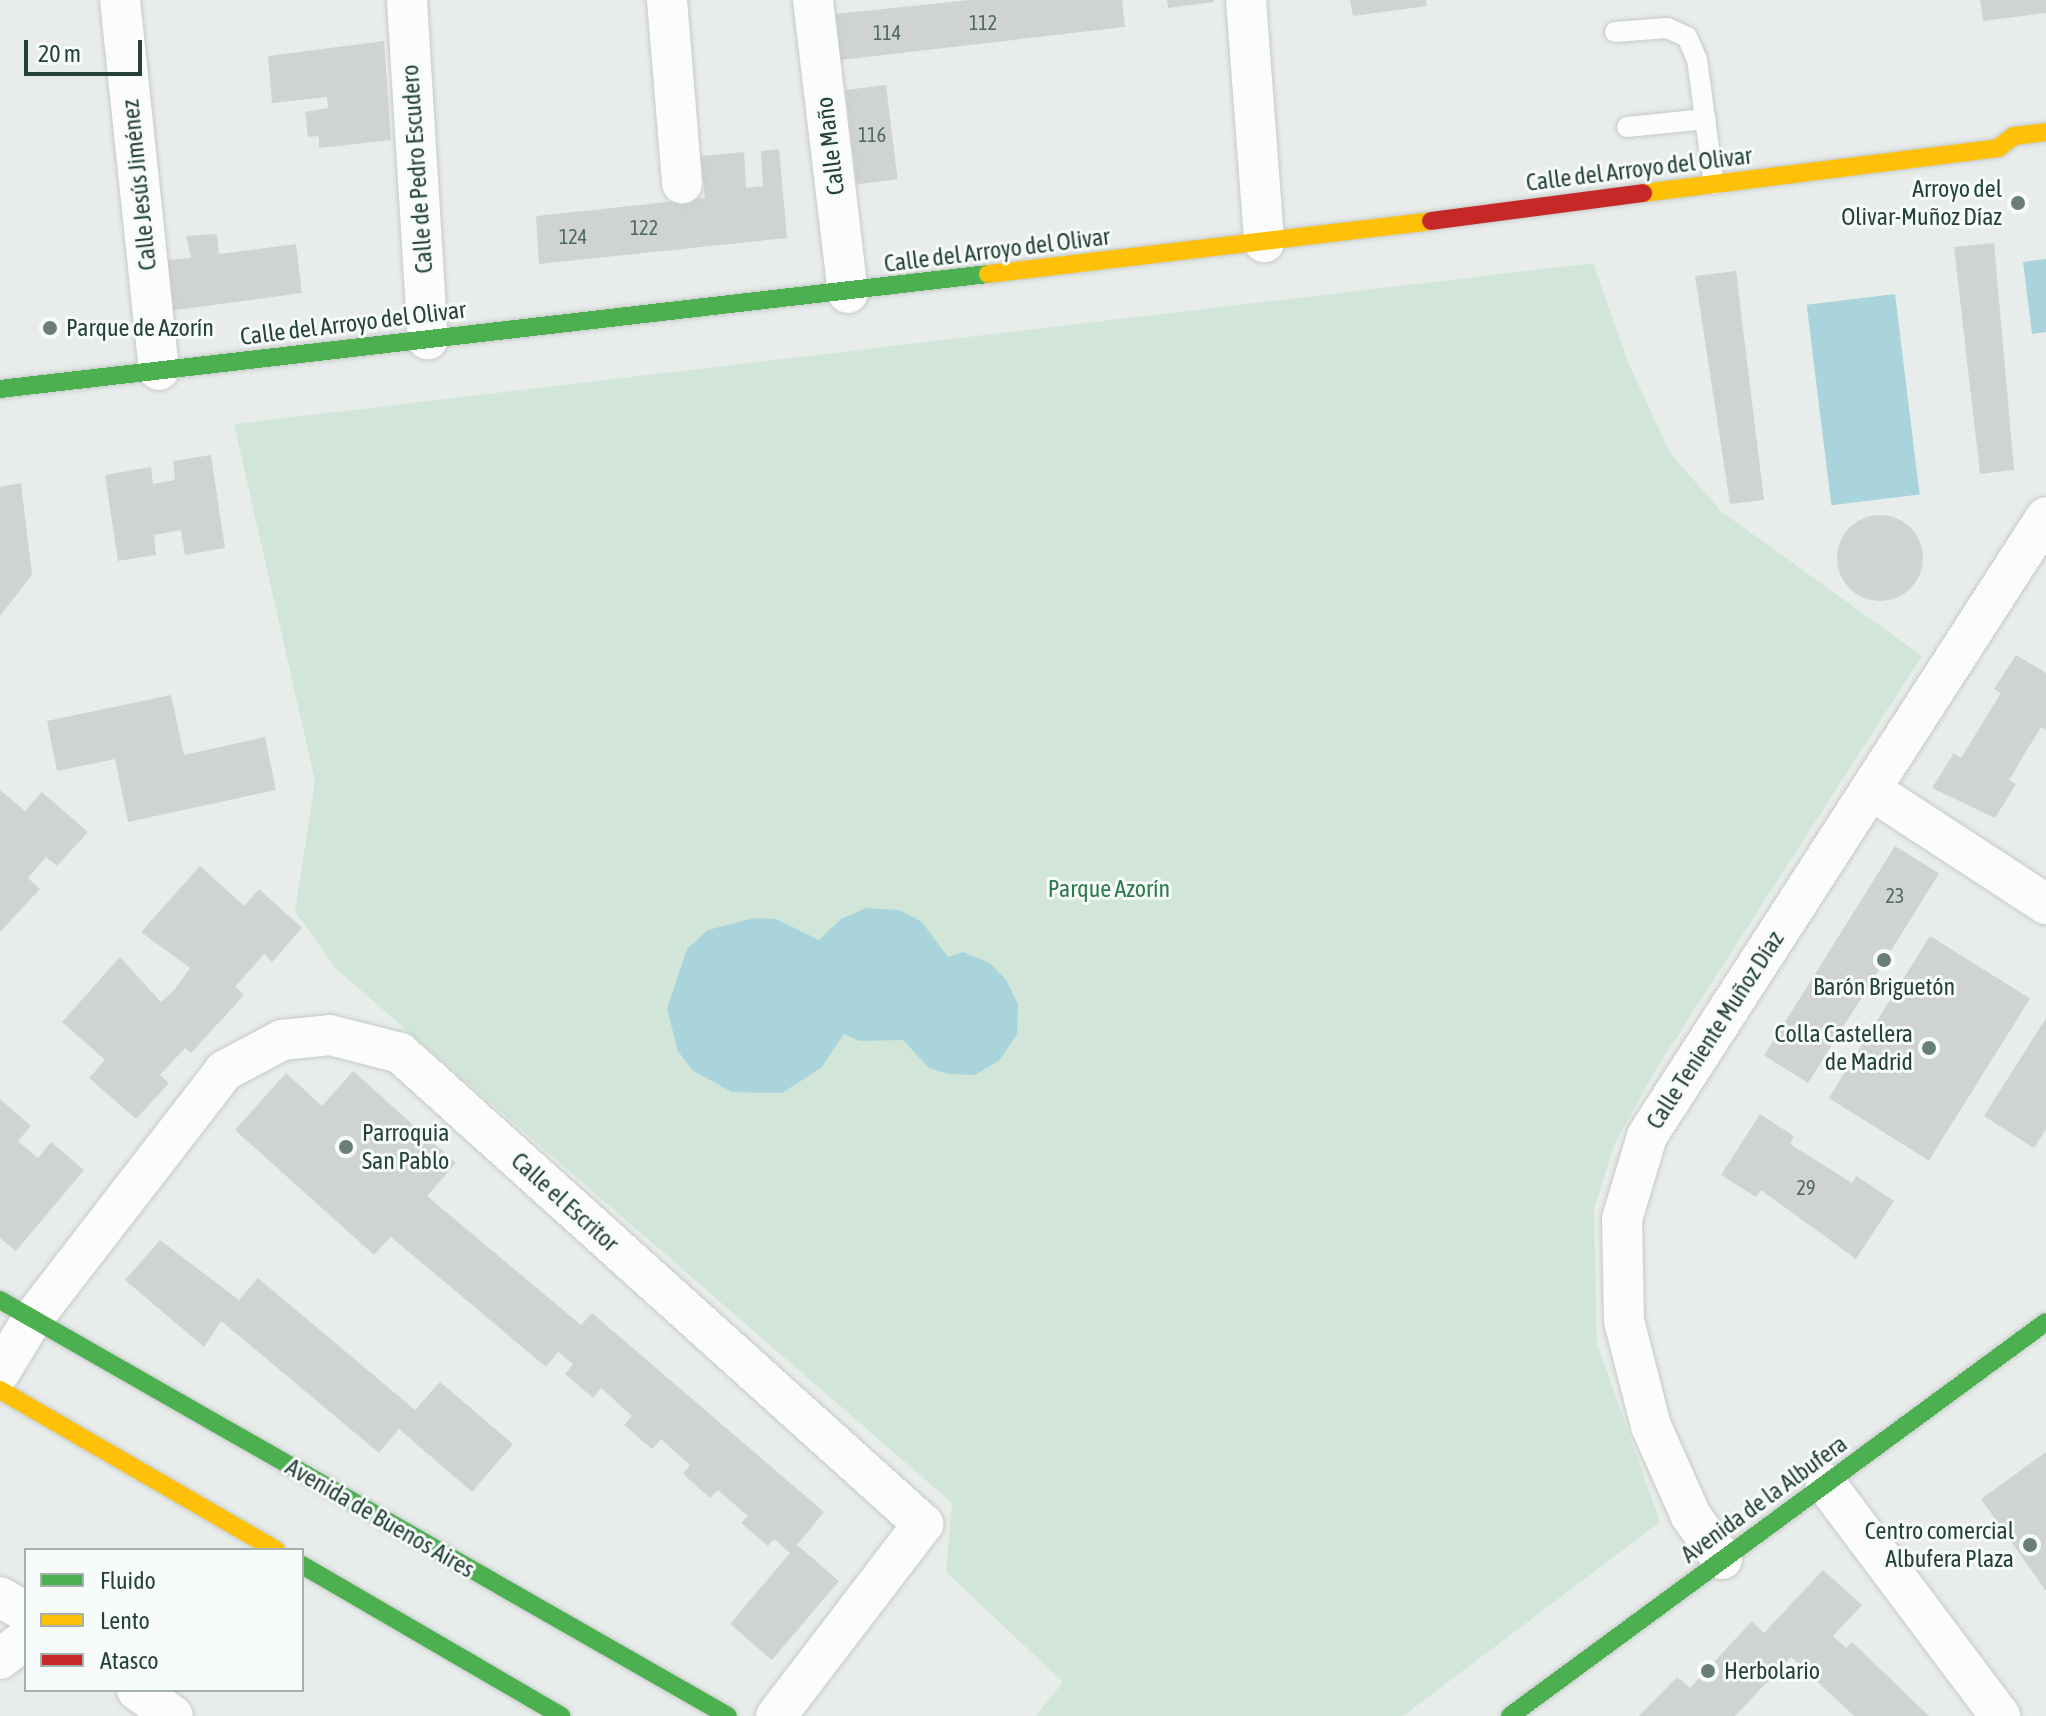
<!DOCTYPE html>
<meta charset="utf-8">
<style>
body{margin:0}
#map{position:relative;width:2046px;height:1716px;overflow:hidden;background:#e8edeb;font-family:"Asap Condensed",sans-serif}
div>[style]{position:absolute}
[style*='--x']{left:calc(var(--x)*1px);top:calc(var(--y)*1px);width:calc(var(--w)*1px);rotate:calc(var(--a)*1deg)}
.green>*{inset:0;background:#d1e6d8}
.water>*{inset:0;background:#a9d4db;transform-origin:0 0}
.building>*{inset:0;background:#cfd4d2;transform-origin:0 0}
.round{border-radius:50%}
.roads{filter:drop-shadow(0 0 2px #c5cac8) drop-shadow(0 0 2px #c5cac8)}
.lane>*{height:20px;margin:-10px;padding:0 10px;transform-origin:10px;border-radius:10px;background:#fcfcfc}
.street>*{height:40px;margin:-20px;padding:0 20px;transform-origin:20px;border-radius:20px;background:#fcfcfc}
.fast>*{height:18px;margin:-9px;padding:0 9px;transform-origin:9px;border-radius:9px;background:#4caf50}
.slow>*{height:18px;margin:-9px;padding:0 9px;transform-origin:9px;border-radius:9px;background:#ffc107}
.jam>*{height:18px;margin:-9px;padding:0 9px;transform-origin:9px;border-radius:9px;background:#c62828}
.dots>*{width:22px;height:22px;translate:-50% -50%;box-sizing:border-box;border:4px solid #f7fbf9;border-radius:50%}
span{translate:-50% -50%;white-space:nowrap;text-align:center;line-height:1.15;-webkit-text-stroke:6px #f7fbf9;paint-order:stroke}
.number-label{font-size:20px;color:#506761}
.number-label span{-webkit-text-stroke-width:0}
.street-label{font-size:24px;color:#24423a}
.poi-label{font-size:24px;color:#24423a}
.right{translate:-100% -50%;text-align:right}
.left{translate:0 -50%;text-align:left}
.park-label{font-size:24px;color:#2d7a4b}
.legend{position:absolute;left:24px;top:1548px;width:280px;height:144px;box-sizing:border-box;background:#f7fbf9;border:2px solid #a3b1ad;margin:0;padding:10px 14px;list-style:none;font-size:24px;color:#24423a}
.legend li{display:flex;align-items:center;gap:16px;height:40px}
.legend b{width:40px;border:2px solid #a3b1ad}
.scale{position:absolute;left:24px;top:40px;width:118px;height:36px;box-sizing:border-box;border:4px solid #24423a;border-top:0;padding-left:10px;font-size:24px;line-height:28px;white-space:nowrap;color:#24423a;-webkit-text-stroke:6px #f7fbf9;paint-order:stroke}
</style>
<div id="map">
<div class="green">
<div style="clip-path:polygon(1593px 263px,1628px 362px,1670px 453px,1722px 512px,1922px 656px,1655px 1071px,1615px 1143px,1594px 1209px,1597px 1343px,1660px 1522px,1403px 1716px,1036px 1716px,1063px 1682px,946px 1572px,952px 1503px,335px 968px,295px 911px,315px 781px,234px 424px)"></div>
</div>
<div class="water">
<div style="clip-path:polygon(2046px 259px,2046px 332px,2032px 334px,2023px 262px)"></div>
<div style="left:1895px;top:294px;width:202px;height:89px;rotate:83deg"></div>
<div style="clip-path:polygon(866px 908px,899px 910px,921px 921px,948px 957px,963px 952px,990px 963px,1006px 980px,1018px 1004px,1017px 1034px,1000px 1060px,975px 1075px,949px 1074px,929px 1068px,903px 1040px,859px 1041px,844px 1034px,821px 1068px,782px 1093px,732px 1092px,692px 1070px,678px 1051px,667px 1009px,687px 949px,708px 930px,754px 918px,776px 919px,819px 940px,841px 919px)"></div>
</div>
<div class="building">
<div style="clip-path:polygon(970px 0,1122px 0,1125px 27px,840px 60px,835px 14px)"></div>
<div style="clip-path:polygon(1167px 0,1214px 0,1214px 2px,1168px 8px)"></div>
<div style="clip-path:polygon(1350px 0,1426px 0,1427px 6px,1353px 16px)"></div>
<div style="clip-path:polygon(1980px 0,2046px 0,2046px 13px,1983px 21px)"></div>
<div style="clip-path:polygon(384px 41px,391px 140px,319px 148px,319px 136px,308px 137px,305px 112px,328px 108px,327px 97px,272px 103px,268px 56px)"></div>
<div style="left:886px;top:85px;width:95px;height:41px;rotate:83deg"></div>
<div style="clip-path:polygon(779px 149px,787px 238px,539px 264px,536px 216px,705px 198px,701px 156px,744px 152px,746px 188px,763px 186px,761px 151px)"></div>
<div style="clip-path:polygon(217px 234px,219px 254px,296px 244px,302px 293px,161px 312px,156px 261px,191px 258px,186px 236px)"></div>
<div style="clip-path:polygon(1994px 243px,2014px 470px,1980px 474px,1954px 247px)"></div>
<div style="clip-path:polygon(1736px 271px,1764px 500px,1730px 504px,1695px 276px)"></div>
<div style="clip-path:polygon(211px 455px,225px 548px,185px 555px,181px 530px,154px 535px,156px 555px,118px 561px,105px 475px,151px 467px,153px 484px,175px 480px,173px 461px)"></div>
<div style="clip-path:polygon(21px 483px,32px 575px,0 616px,0 487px)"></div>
<div class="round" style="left:1837px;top:515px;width:86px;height:86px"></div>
<div style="clip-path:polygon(2016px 655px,2046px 673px,2046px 730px,2041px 727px,2009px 780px,2016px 784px,1995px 818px,1932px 788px,1954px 753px,1961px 758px,2001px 693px,1994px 689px)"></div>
<div style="clip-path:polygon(171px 695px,184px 755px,265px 737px,276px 790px,128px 822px,115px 759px,57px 771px,47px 721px)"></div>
<div style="clip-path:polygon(0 790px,25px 811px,42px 792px,88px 832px,57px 866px,46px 857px,28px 878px,40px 889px,0 932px)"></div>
<div style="left:1895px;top:846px;width:52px;height:247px;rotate:32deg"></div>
<div style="clip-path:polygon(200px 866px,244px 906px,259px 889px,302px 928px,272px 962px,264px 954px,235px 987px,244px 995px,191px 1053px,185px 1048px,160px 1075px,169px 1083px,136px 1119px,89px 1078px,105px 1060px,62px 1022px,120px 957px,161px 1002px,175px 989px,190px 968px,141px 932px)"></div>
<div style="left:1930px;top:936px;width:118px;height:191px;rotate:32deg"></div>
<div style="clip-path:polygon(2046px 1018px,2046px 1129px,2034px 1148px,1984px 1116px)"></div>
<div style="clip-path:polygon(353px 1071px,456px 1163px,427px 1196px,581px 1325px,592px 1313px,824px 1512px,797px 1545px,839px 1581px,772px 1660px,730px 1624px,790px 1553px,774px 1539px,768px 1546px,741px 1523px,748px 1516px,718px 1490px,710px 1498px,683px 1474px,690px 1465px,661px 1439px,652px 1449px,624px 1425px,632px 1416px,601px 1388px,593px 1398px,565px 1374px,573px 1364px,558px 1352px,546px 1367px,391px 1237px,374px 1255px,235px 1130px,286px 1073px,322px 1106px)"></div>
<div style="clip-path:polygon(0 1099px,31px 1126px,18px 1141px,38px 1158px,51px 1142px,84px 1170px,16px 1251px,0 1238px)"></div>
<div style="clip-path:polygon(1760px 1114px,1794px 1136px,1790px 1144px,1852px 1183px,1856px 1176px,1894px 1201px,1856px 1259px,1761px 1190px,1756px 1197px,1721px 1175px)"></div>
<div style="clip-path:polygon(160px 1240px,239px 1300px,258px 1278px,415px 1410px,440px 1382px,513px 1444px,472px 1492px,399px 1429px,379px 1453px,221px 1321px,204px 1347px,125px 1280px)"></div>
<div style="clip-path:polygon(2046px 1452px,2046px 1591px,1981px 1499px)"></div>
<div style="clip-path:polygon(1823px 1570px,1862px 1605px,1833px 1636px,1846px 1648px,1852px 1642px,1929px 1716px,1854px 1716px,1791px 1657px,1735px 1716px,1639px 1716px,1677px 1677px,1690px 1688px,1752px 1621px,1764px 1633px)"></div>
</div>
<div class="roads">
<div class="lane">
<div style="--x:1615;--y:32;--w:52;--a:-4.4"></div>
<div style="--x:1667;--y:28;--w:22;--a:24"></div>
<div style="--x:1687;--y:37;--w:24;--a:66"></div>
<div style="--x:1697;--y:59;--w:126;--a:82.3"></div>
<div style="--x:1627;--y:127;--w:79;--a:-5.8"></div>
</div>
<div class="street">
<div style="--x:120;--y:0;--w:372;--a:84"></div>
<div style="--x:407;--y:0;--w:340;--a:86.5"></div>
<div style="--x:667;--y:0;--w:184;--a:85.3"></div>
<div style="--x:813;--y:0;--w:295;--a:83.2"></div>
<div style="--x:1246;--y:0;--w:243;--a:85.7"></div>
<div style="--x:1871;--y:790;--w:209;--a:33.1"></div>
<div style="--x:0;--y:1372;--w:60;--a:-58.7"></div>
<div style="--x:31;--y:1321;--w:316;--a:-52.3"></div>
<div style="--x:224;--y:1071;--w:66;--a:-28.1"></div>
<div style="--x:282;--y:1040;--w:48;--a:-5.9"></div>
<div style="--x:330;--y:1035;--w:72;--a:14.4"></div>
<div style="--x:400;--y:1053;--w:704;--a:42.01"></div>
<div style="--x:923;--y:1524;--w:242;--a:127.4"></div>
<div style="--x:1826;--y:1484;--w:290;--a:53.1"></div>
<div style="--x:1722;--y:1559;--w:53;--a:-125.8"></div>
<div style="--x:1691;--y:1516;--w:98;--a:-114"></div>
<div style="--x:1651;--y:1426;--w:108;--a:-104.4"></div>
<div style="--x:1624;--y:1321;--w:102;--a:-91.1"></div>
<div style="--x:1622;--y:1219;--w:87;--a:-73.2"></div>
<div style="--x:1647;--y:1136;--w:736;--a:-57.19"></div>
<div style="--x:0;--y:1597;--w:30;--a:30"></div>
<div style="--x:0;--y:1659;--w:33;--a:-38"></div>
<div style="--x:137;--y:1690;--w:44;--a:35.8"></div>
</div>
<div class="fast">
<div style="--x:0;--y:389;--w:995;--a:-6.64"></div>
<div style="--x:0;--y:1300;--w:838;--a:29.74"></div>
<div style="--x:302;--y:1565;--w:300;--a:30.2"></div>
<div style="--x:1510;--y:1716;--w:665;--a:-36.32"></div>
</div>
<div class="slow">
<div style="--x:1643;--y:193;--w:358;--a:-7.2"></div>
<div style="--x:1998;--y:148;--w:20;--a:-37"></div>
<div style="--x:2014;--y:136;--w:32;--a:-7"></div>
<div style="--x:988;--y:274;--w:446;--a:-6.8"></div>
<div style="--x:0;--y:1390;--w:319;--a:30.1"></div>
</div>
<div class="jam">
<div style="--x:1431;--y:221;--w:214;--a:-7.5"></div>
</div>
</div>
<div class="dots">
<div style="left:2018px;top:203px;background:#697e78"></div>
<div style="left:50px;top:328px;background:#697e78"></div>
<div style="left:1884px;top:960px;background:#697e78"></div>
<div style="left:1929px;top:1048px;background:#697e78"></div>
<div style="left:346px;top:1147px;background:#697e78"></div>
<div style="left:2030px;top:1545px;background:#697e78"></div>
<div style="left:1708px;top:1671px;background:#697e78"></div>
</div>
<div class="number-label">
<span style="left:983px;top:22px">112</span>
<span style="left:887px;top:32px">114</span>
<span style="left:872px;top:134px">116</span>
<span style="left:644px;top:227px">122</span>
<span style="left:573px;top:236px">124</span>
<span style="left:1895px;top:895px">23</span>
<span style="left:1806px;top:1187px">29</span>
</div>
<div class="street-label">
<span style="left:830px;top:146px;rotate:-97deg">Calle Maño</span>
<span style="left:417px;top:169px;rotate:-94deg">Calle de Pedro Escudero</span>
<span style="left:1639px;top:169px;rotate:-7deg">Calle del Arroyo del Olivar</span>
<span style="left:139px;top:185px;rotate:-96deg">Calle Jesús Jiménez</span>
<span style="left:997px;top:250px;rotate:-7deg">Calle del Arroyo del Olivar</span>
<span style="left:353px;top:323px;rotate:-7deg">Calle del Arroyo del Olivar</span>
<span style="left:1715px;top:1030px;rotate:-57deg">Calle Teniente Muñoz Díaz</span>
<span style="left:565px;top:1202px;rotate:42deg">Calle el Escritor</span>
<span style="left:1764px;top:1499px;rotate:-36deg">Avenida de la Albufera</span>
<span style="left:380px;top:1518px;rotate:30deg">Avenida de Buenos Aires</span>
</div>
<div class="poi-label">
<span class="right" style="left:2002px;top:203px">Arroyo del<br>Olivar-Muñoz Díaz</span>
<span class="left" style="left:66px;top:328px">Parque de Azorín</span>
<span style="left:1884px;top:987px">Barón Briguetón</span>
<span class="right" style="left:1913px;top:1048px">Colla Castellera<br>de Madrid</span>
<span class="left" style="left:362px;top:1147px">Parroquia<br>San Pablo</span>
<span class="right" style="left:2014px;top:1545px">Centro comercial<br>Albufera Plaza</span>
<span class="left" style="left:1724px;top:1671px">Herbolario</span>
</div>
<div class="park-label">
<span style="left:1109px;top:889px">Parque Azorín</span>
</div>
<ul class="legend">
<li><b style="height:10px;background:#4caf50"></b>Fluido</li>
<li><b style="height:10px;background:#ffc107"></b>Lento</li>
<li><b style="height:10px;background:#c62828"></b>Atasco</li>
</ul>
<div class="scale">20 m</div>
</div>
